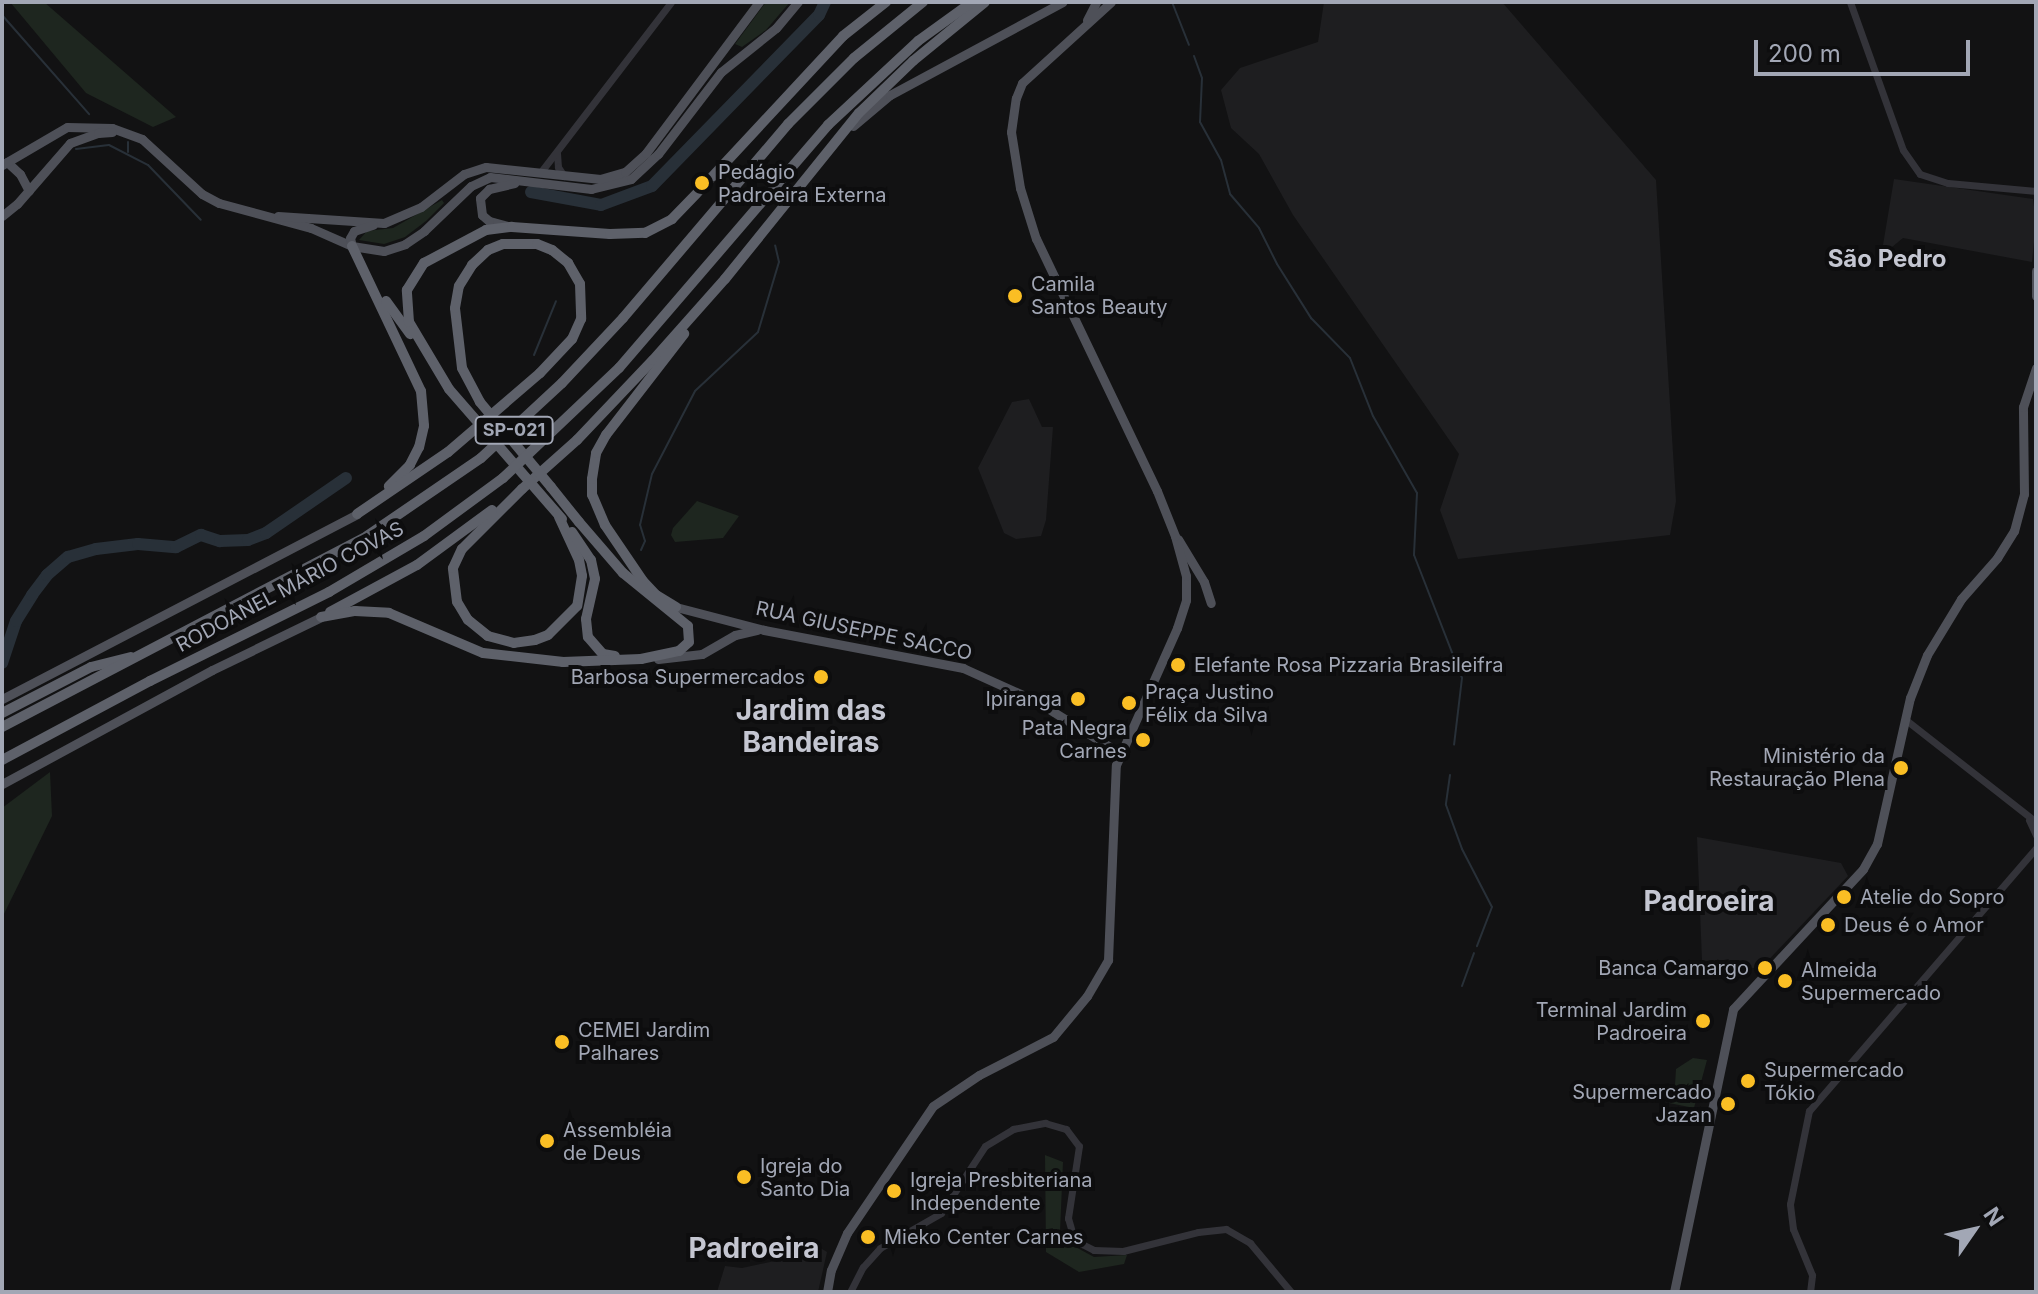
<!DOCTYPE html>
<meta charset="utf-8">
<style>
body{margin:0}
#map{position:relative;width:2038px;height:1294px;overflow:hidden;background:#121213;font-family:Inter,sans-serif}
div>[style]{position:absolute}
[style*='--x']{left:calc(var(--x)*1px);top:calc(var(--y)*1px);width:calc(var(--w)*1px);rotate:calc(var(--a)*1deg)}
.built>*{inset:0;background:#1e1e20}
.green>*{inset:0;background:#1e261f}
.stream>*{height:2px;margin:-1px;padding:0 1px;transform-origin:1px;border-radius:1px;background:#283038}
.river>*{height:12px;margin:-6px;padding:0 6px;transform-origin:6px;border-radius:6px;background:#283038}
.highway-tunnel>*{height:10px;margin-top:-5px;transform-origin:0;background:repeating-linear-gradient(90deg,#2f3033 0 10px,transparent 0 15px)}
.minor>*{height:7px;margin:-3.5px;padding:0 3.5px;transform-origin:3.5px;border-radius:3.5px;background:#333339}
.major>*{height:9px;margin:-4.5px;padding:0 4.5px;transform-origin:4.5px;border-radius:4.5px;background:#4e5058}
.highway>*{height:10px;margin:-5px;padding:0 5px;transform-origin:5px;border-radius:5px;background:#5e616a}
.dots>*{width:22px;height:22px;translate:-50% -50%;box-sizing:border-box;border:4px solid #0d0d0e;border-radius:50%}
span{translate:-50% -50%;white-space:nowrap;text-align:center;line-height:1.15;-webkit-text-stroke:8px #0d0d0e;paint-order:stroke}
.shield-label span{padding:2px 6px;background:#0d0d0e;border:2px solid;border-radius:6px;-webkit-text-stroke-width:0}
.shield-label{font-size:18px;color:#a2a7b5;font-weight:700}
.poi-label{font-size:20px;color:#a2a7b5}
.left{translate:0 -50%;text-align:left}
.right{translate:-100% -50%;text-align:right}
.street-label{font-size:20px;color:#a2a7b5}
.quarter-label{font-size:24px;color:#c4c6d1;font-weight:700}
.district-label{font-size:28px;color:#c4c6d1;font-weight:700}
.frame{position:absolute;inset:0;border:4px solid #a2a7b5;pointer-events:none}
.north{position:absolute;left:1934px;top:1190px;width:80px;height:80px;-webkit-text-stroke:6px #0d0d0e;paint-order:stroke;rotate:56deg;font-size:22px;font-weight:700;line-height:32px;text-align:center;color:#a2a7b5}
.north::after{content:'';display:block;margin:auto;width:28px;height:36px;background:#a2a7b5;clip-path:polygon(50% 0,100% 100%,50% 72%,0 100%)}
.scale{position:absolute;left:1754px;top:40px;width:216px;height:36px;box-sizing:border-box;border:4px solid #a2a7b5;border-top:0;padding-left:10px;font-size:24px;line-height:28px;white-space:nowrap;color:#a2a7b5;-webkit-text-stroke:6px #0d0d0e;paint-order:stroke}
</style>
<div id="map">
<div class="built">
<div style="clip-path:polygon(1324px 2px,1502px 2px,1656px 180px,1676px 501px,1670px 535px,1458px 559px,1440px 510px,1459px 454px,1293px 215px,1259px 154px,1231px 128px,1221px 90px,1240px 68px,1318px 42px)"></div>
<div style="clip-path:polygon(1894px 179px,2033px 199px,2036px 222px,2032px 262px,1903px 238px,1892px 247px,1883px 245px)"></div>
<div style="clip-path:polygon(1029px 399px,1042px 427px,1053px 427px,1046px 520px,1041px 536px,1016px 539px,1004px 533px,978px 468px,1012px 402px)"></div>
<div style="clip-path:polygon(1697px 837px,1841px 863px,1848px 876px,1760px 969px,1702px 960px)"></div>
<div style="clip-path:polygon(817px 1246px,827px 1252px,818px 1292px,717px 1292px,725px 1266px,742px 1268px,784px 1259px)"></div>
</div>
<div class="green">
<div style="clip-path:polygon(10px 2px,44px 2px,176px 117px,153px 127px,86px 93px)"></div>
<div style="clip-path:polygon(766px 2px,790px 2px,766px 30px,742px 47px,735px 44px)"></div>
<div style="clip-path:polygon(442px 200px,444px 203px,426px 221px,405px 237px,384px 244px,359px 240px,367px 231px,393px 228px)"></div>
<div style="clip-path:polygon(697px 501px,739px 516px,723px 538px,675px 542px,671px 535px,673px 528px)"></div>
<div style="clip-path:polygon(50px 772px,52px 816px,2px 918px,2px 808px)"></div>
<div style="clip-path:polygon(1693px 1058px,1707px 1060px,1694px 1108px,1669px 1103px,1671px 1086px,1675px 1085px,1676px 1069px)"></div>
<div style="clip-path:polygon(1045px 1155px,1063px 1162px,1060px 1232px,1070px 1244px,1094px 1257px,1127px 1255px,1124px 1264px,1079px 1272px,1046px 1252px)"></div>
</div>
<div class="stream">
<div style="--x:1172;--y:2;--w:46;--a:68.4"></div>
<div style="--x:2;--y:15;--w:132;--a:48.7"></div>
<div style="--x:1194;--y:56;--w:23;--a:70"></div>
<div style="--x:1202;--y:78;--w:44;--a:92.6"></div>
<div style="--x:1200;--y:122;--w:43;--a:61.1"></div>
<div style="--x:1221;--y:160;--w:35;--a:75"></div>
<div style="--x:1230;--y:194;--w:45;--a:49.5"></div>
<div style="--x:1259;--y:228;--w:40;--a:63.4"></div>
<div style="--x:1277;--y:264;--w:64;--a:57.8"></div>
<div style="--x:1311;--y:318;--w:56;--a:45.7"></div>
<div style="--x:1350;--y:358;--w:62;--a:68.4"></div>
<div style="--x:1373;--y:416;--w:89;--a:60.3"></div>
<div style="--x:1417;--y:493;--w:62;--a:92.8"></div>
<div style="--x:1414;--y:555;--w:132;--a:68.7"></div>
<div style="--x:1462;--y:678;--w:67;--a:96.8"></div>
<div style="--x:76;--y:149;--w:33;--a:-7"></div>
<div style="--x:109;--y:145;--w:44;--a:27.1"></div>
<div style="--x:148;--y:165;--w:76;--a:46.1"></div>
<div style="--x:128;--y:152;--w:10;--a:-90"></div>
<div style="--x:534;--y:355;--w:58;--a:-67.8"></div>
<div style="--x:641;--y:550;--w:10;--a:-66"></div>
<div style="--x:645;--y:541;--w:17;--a:-107"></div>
<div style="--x:640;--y:525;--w:52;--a:-76.8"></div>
<div style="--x:652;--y:474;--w:93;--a:-62.6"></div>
<div style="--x:695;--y:391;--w:86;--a:-43.1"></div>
<div style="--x:758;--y:332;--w:73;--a:-73.3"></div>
<div style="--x:779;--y:262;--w:17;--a:-103"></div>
<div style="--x:1450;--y:775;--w:30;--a:98"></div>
<div style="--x:1446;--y:805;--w:47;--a:70"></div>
<div style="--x:1462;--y:849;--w:65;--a:62.7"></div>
<div style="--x:1492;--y:907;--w:42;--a:111"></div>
<div style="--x:1462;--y:986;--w:35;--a:-70"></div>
</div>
<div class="river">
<div style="--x:531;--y:192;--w:71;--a:10.5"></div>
<div style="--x:601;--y:205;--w:54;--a:-20.4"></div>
<div style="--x:652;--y:186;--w:239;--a:-45.7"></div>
<div style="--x:819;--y:15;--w:14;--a:-65"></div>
<div style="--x:2;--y:663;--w:44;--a:-71.6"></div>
<div style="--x:16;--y:621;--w:31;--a:-58"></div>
<div style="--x:32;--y:595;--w:25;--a:-53"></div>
<div style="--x:47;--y:575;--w:28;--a:-41"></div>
<div style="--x:68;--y:557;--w:29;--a:-16"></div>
<div style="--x:96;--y:549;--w:42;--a:-6.8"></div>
<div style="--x:138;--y:544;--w:38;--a:5"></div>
<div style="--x:176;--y:547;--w:28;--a:-26"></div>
<div style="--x:201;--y:535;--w:20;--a:18"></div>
<div style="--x:220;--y:541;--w:28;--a:-2"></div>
<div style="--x:248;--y:540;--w:19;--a:-21"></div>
<div style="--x:266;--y:533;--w:97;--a:-34.5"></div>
</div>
<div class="highway-tunnel">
<div style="--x:697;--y:193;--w:23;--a:-47"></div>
</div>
<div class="minor">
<div style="--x:1850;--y:2;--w:157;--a:70.3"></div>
<div style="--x:1903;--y:150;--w:29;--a:55"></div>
<div style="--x:1920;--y:174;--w:29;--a:18"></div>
<div style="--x:1948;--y:183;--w:88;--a:5.2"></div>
<div style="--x:557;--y:153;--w:14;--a:86"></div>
<div style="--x:558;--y:167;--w:11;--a:56"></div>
<div style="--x:540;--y:173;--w:215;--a:-52.5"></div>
<div style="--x:1906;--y:720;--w:165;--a:38.1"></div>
<div style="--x:2029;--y:820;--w:17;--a:65"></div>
<div style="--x:850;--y:1292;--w:28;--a:-63"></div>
<div style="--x:863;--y:1267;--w:25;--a:-48"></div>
<div style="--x:880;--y:1248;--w:70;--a:-29.8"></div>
<div style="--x:941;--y:1213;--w:80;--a:-56.7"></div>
<div style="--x:985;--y:1146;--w:33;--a:-31"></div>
<div style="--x:1013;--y:1129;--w:33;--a:-11"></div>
<div style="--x:1045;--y:1123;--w:22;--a:16"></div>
<div style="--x:1066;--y:1129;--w:21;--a:53"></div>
<div style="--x:1079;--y:1146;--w:73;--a:98.7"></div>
<div style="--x:1068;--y:1218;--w:19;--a:74"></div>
<div style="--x:1073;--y:1236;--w:12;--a:42"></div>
<div style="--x:1082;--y:1244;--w:13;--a:27"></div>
<div style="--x:1094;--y:1250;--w:29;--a:2"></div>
<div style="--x:1123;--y:1251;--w:77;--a:-14.2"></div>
<div style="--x:1198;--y:1232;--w:28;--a:-6"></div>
<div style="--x:1226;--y:1229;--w:28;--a:30"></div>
<div style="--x:1250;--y:1243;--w:64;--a:50.1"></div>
<div style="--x:1810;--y:1292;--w:17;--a:-83"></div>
<div style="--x:1812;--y:1275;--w:50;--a:-112.4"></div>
<div style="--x:1793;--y:1229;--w:25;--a:-97"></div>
<div style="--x:1790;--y:1204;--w:95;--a:-78.5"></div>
<div style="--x:1809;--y:1111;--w:347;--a:-49.2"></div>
</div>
<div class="major">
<div style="--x:1087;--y:20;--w:20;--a:-63"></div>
<div style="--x:853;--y:126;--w:48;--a:-40"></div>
<div style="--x:890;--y:95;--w:196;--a:-28.3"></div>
<div style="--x:7;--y:162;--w:18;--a:43"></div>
<div style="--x:20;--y:174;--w:19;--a:62"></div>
<div style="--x:2;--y:165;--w:75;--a:-30.3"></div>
<div style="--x:67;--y:127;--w:45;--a:1.3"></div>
<div style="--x:112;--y:128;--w:32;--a:20"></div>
<div style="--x:142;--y:139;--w:81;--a:42.5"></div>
<div style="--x:202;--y:194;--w:19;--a:28"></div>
<div style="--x:219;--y:203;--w:95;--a:15.2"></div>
<div style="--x:311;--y:228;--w:45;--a:23.7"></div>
<div style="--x:352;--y:246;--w:32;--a:9"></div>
<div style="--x:384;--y:251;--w:22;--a:-18"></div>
<div style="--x:405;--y:244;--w:23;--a:-34"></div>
<div style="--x:424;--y:231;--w:65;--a:-43.8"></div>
<div style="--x:471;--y:186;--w:21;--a:-25"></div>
<div style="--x:490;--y:177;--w:102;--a:6.8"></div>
<div style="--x:591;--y:189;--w:41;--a:-14"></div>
<div style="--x:631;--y:179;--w:37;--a:-43"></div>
<div style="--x:658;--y:154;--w:103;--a:-52.5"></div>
<div style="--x:721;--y:72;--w:70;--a:-38.7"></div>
<div style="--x:776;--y:28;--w:34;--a:-50"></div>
<div style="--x:2;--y:216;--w:19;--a:-39"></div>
<div style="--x:17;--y:204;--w:81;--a:-49"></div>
<div style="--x:70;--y:143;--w:30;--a:-20"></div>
<div style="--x:98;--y:133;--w:14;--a:-4"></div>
<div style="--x:278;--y:216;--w:106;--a:3.8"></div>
<div style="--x:384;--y:223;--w:40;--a:-23.4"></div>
<div style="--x:421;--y:207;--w:54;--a:-37.5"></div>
<div style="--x:464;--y:174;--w:23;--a:-18"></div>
<div style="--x:486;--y:167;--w:115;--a:6"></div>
<div style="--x:600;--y:179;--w:26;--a:-16"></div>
<div style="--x:625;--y:172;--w:28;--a:-42"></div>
<div style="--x:646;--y:153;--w:189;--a:-53.2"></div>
<div style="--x:508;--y:226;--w:20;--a:-165"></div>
<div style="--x:489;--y:221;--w:9;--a:-139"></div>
<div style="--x:482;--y:215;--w:17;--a:-97"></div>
<div style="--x:480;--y:198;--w:13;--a:-45"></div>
<div style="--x:489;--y:189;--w:26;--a:-13"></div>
<div style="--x:352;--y:246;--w:8;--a:-104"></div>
<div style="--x:350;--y:238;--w:8;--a:-60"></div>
<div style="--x:354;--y:231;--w:20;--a:-18"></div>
<div style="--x:2036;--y:271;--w:25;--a:90"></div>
<div style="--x:1178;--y:539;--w:50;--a:58.8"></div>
<div style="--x:1204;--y:582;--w:22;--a:72"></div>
<div style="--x:676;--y:607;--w:91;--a:14.6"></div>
<div style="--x:764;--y:630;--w:203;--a:10.8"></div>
<div style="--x:963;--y:668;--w:80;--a:24.3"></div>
<div style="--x:1036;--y:701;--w:100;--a:31.9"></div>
<div style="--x:658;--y:659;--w:44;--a:-6.5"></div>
<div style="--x:702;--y:654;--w:38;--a:-30"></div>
<div style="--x:735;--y:635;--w:23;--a:-13"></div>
<div style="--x:2;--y:699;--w:400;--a:-27.5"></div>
<div style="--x:2;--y:784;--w:239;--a:-28.5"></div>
<div style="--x:212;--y:670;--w:121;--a:-25.9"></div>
<div style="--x:827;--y:1292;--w:22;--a:-80"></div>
<div style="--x:831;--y:1270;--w:40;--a:-66.6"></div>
<div style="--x:847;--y:1233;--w:153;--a:-55.9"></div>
<div style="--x:933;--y:1106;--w:55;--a:-34"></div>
<div style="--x:979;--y:1075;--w:83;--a:-27.2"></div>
<div style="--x:1053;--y:1037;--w:53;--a:-50.3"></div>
<div style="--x:1087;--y:996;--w:42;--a:-59.7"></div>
<div style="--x:1108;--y:960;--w:195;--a:-87.7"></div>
<div style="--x:1116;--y:765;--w:150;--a:-66"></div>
<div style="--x:1177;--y:628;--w:29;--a:-72"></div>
<div style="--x:1186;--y:600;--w:24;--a:-90"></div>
<div style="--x:1186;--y:576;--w:41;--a:-105.4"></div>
<div style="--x:1175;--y:536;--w:48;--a:-111.8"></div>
<div style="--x:1157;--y:491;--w:280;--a:-115.6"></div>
<div style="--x:1036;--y:239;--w:53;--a:-107.4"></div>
<div style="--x:1020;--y:188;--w:57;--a:-99.1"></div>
<div style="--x:1011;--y:132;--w:34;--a:-82"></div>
<div style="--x:1016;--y:98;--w:16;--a:-68"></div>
<div style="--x:1022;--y:83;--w:120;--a:-42.3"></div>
<div style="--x:1674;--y:1292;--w:289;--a:-78.2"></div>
<div style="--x:1733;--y:1009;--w:191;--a:-47.1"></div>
<div style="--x:1863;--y:869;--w:29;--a:-61"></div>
<div style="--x:1877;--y:844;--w:150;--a:-77.3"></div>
<div style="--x:1910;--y:698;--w:46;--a:-68.4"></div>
<div style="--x:1927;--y:655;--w:66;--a:-58.7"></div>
<div style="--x:1961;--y:599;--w:55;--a:-48.7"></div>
<div style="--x:1997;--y:558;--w:32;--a:-58"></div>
<div style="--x:2014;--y:531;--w:38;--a:-75"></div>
<div style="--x:2024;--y:494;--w:87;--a:-90.7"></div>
<div style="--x:2023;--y:407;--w:41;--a:-71.6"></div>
</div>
<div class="highway">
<div style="--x:713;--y:176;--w:191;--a:-47.1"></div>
<div style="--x:843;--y:36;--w:55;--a:-38.3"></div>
<div style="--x:352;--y:246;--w:161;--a:64.6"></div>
<div style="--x:421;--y:391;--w:35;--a:85"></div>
<div style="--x:424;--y:426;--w:22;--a:103"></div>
<div style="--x:419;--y:447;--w:20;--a:117"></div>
<div style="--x:410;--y:465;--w:30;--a:135"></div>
<div style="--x:386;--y:301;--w:41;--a:54"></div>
<div style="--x:559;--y:517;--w:47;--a:65.1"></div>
<div style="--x:579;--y:560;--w:16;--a:79"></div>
<div style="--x:582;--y:576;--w:30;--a:99"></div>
<div style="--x:577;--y:606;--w:41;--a:135"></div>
<div style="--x:548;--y:635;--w:14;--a:159"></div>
<div style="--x:535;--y:640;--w:21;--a:172"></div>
<div style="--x:514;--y:643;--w:27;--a:-165"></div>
<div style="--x:488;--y:636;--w:26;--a:-141"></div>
<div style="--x:468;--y:620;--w:21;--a:-121"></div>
<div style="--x:457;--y:602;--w:34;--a:-97"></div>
<div style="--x:453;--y:568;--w:21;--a:-65"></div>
<div style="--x:462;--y:549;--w:85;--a:-45"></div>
<div style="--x:522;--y:489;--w:74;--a:-41.7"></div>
<div style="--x:577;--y:440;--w:110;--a:-46.5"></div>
<div style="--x:653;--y:360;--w:108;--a:-48.4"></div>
<div style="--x:725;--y:279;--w:213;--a:-51.1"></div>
<div style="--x:859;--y:113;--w:75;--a:-43.9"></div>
<div style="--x:913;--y:61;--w:93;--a:-39.3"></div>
<div style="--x:562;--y:519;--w:172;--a:-131"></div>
<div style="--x:449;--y:389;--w:78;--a:-120.8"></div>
<div style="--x:409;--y:322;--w:32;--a:-94"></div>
<div style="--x:407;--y:290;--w:32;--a:-58"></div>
<div style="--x:424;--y:263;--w:70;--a:-28"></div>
<div style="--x:486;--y:230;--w:26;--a:-7"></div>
<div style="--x:512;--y:227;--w:98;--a:4.1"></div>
<div style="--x:610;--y:234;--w:35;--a:-2"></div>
<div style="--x:645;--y:233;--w:30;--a:-27"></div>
<div style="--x:672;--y:219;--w:36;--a:-46"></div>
<div style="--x:572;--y:532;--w:34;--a:56"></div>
<div style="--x:591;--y:560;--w:19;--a:78"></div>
<div style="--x:595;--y:579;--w:41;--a:102.7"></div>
<div style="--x:586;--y:619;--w:18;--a:84"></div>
<div style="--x:588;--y:637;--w:23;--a:49"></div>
<div style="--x:603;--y:654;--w:12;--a:9"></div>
<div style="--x:676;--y:607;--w:23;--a:-149"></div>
<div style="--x:656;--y:595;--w:19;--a:-133"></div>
<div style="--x:643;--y:581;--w:68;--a:-124.2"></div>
<div style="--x:605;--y:525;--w:33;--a:-113"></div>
<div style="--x:592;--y:495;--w:16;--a:-90"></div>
<div style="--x:592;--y:479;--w:26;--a:-81"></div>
<div style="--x:596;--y:453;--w:21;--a:-61"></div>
<div style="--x:606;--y:435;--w:128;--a:-52.3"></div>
<div style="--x:330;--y:612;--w:99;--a:-28.4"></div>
<div style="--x:417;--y:565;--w:93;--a:-36.3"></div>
<div style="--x:321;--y:617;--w:35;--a:-10"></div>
<div style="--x:355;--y:611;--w:34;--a:3"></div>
<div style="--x:389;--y:613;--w:102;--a:23.1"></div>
<div style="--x:483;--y:653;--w:81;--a:6.4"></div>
<div style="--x:563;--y:662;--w:78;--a:-2.2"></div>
<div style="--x:641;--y:659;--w:39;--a:-12"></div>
<div style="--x:679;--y:651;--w:13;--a:-42"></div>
<div style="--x:689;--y:642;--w:16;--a:-94"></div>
<div style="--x:688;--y:626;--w:84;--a:-140.8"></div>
<div style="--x:623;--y:573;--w:67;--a:-130.8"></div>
<div style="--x:579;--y:522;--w:45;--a:-128.7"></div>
<div style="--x:551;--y:487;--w:111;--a:-129.9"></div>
<div style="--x:480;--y:402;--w:38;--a:-118"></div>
<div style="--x:462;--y:368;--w:60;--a:-96.7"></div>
<div style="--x:455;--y:308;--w:22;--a:-80"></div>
<div style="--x:459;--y:286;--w:25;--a:-58"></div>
<div style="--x:472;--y:265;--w:22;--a:-43"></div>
<div style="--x:488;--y:250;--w:16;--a:-22"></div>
<div style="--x:503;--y:244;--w:34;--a:0"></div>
<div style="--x:537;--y:244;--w:16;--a:22"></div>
<div style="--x:552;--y:250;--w:21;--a:39"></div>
<div style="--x:568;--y:263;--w:24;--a:60"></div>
<div style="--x:580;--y:284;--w:35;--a:88"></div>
<div style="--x:581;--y:319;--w:22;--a:114"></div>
<div style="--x:572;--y:339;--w:47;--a:133.3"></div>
<div style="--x:540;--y:373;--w:121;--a:139.3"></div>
<div style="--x:448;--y:452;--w:110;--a:145.7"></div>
<div style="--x:2;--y:713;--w:100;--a:-27.3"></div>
<div style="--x:91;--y:667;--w:41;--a:-14"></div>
<div style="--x:2;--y:727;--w:412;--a:-27.6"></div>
<div style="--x:367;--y:536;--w:138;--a:-34.4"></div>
<div style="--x:481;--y:458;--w:110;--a:-42.8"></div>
<div style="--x:562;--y:383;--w:89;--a:-46.8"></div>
<div style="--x:623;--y:318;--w:255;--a:-49.6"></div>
<div style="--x:788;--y:124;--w:93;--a:-45"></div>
<div style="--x:854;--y:58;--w:89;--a:-39.1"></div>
<div style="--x:2;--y:760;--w:168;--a:-28.1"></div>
<div style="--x:150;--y:681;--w:200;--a:-26.4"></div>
<div style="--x:329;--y:592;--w:110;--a:-30.5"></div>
<div style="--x:424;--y:536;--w:98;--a:-36.3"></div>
<div style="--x:503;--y:478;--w:160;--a:-43.5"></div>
<div style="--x:619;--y:368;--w:321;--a:-49.3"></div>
<div style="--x:828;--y:125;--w:123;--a:-43"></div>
<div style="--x:918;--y:41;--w:67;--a:-35.8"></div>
</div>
<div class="dots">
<div style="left:702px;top:183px;background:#fabe24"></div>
<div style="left:1015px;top:296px;background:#fabe24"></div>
<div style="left:1178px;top:665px;background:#fabe24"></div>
<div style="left:821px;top:677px;background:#fabe24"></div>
<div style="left:1078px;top:699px;background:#fabe24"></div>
<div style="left:1129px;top:703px;background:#fabe24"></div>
<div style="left:1143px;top:740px;background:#fabe24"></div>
<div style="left:1901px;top:768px;background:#fabe24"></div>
<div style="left:1844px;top:897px;background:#fabe24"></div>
<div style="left:1828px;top:925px;background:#fabe24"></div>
<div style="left:1765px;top:968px;background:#fabe24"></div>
<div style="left:1785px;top:981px;background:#fabe24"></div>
<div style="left:1703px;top:1021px;background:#fabe24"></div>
<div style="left:562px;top:1042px;background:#fabe24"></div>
<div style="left:1748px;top:1081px;background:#fabe24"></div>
<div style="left:1728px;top:1104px;background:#fabe24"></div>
<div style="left:547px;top:1141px;background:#fabe24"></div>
<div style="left:744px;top:1177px;background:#fabe24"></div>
<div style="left:894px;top:1191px;background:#fabe24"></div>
<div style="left:868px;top:1237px;background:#fabe24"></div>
</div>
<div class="shield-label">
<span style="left:514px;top:430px">SP-021</span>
</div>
<div class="poi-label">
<span class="left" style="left:718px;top:184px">Pedágio<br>Padroeira Externa</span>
<span class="left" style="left:1031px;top:296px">Camila<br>Santos Beauty</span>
<span class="left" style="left:1194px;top:665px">Elefante Rosa Pizzaria Brasileifra</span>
<span class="right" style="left:805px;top:677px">Barbosa Supermercados</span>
<span class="left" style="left:1145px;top:704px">Praça Justino<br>Félix da Silva</span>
<span class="right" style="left:1062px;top:699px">Ipiranga</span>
<span class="right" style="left:1127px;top:740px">Pata Negra<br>Carnes</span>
<span class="right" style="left:1885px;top:768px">Ministério da<br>Restauração Plena</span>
<span class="left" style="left:1860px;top:897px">Atelie do Sopro</span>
<span class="left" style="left:1844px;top:925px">Deus é o Amor</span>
<span class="right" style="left:1749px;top:968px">Banca Camargo</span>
<span class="left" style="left:1801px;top:982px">Almeida<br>Supermercado</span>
<span class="right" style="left:1687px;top:1022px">Terminal Jardim<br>Padroeira</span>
<span class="left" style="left:578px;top:1042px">CEMEI Jardim<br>Palhares</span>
<span class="left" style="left:1764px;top:1082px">Supermercado<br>Tókio</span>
<span class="right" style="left:1712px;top:1104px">Supermercado<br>Jazan</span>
<span class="left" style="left:563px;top:1142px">Assembléia<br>de Deus</span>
<span class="left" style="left:760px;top:1178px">Igreja do<br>Santo Dia</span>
<span class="left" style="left:910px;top:1192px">Igreja Presbiteriana<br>Independente</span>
<span class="left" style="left:884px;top:1237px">Mieko Center Carnes</span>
</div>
<div class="street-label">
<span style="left:290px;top:587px;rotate:-28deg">RODOANEL MÁRIO COVAS</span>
<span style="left:864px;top:631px;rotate:12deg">RUA GIUSEPPE SACCO</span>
</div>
<div class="quarter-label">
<span style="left:1887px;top:259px">São Pedro</span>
</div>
<div class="district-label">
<span style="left:811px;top:726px">Jardim das<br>Bandeiras</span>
<span style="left:1709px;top:901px">Padroeira</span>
<span style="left:754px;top:1248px">Padroeira</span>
</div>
<div class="frame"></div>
<div class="north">N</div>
<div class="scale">200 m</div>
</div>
